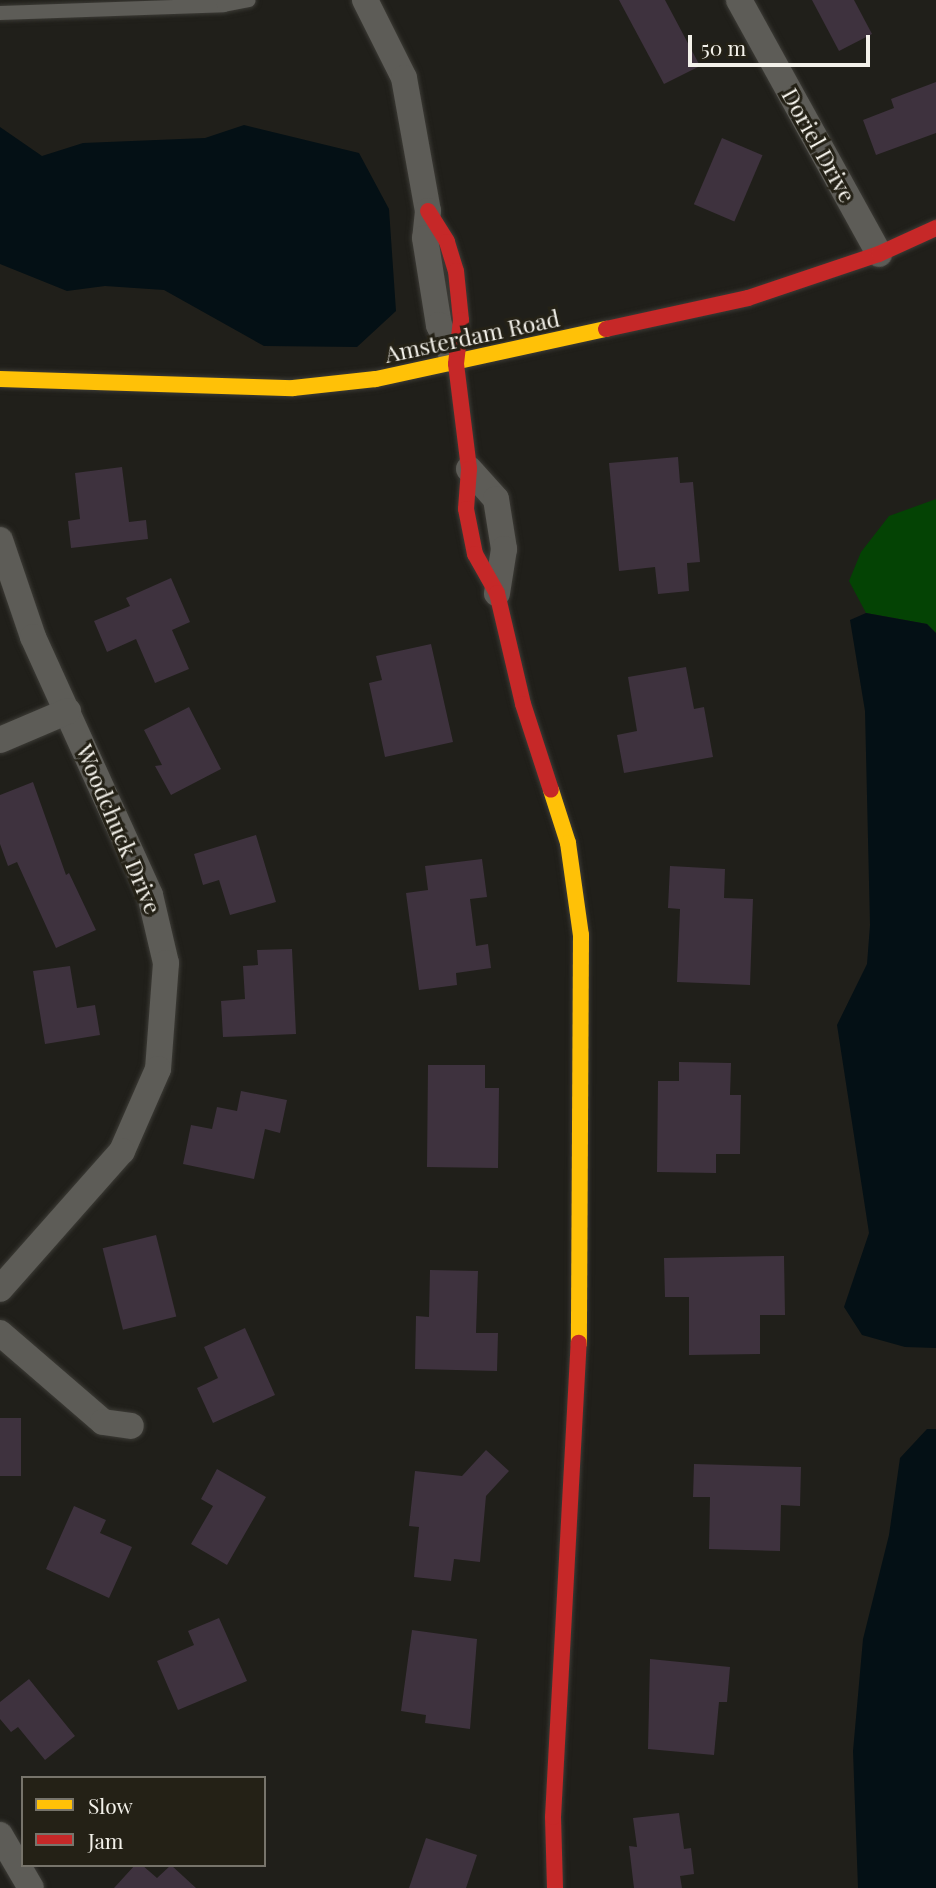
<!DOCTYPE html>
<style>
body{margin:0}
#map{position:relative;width:936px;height:1888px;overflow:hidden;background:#201f1a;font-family:"Playfair Display",serif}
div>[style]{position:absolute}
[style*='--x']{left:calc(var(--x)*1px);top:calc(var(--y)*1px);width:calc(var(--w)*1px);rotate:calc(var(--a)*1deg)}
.green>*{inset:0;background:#044304}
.water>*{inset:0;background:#041015}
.building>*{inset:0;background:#3e323e;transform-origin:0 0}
.roads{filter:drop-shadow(0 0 2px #3c3b36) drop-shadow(0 0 2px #3c3b36)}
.lane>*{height:14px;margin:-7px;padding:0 7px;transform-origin:7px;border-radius:7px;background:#5d5c57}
.street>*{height:26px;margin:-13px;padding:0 13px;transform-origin:13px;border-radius:13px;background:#5d5c57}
.slow>*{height:16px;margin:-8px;padding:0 8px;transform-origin:8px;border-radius:8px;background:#ffc107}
.jam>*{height:16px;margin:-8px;padding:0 8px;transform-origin:8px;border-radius:8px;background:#c62828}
span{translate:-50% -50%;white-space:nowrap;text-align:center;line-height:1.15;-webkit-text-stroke:6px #242116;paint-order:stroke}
.street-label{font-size:23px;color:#f3f1ea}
.legend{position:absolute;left:21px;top:1776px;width:245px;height:91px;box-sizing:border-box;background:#242116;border:2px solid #77746b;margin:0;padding:9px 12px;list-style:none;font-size:21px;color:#f3f1ea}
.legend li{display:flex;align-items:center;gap:14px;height:35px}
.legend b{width:35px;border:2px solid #77746b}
.scale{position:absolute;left:688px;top:35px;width:182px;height:32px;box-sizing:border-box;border:4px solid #f3f1ea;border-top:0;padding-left:9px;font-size:21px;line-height:24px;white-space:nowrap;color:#f3f1ea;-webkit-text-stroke:5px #242116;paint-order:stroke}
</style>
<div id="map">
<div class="green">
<div style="clip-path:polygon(936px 499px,936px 633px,927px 624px,866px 613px,849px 581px,861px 552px,889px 516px)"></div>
</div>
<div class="water">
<div style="clip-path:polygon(244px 125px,359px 153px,389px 209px,396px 311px,357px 347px,264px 346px,164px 290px,105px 286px,67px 291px,0 264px,0 127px,42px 156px,83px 143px,205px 138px)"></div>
<div style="clip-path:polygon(866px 613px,927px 624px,936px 633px,936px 1348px,905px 1347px,862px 1335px,844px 1307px,869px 1233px,837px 1025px,867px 964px,870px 925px,865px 711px,850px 620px)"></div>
<div style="clip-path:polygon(927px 1429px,936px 1429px,936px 1888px,858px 1888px,853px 1751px,863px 1639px,889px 1535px,900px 1458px)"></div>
</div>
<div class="building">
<div style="clip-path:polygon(619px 0,665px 0,700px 66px,664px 84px)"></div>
<div style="clip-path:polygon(812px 0,854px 0,872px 34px,839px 51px)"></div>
<div style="clip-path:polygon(936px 82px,936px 133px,876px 155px,863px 120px,894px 108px,891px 99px)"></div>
<div style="left:722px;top:138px;width:44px;height:72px;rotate:23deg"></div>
<div style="clip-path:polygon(678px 457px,680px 483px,693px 482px,700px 562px,687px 563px,689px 591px,658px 594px,655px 567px,619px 571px,609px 463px)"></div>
<div style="clip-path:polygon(122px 467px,129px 522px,146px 520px,148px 539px,71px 548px,68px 521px,80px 519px,75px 473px)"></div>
<div style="clip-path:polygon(171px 578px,190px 622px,172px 630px,189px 669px,155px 683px,136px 639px,107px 652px,94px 621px,130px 606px,126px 598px)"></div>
<div style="clip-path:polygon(431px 644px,453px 742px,385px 757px,369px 683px,382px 680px,376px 656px)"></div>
<div style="clip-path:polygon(686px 667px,694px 709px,704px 707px,713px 757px,624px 773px,617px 735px,637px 731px,628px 677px)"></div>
<div style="clip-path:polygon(189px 707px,221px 769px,171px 795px,155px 766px,162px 765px,144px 730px)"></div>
<div style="clip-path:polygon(33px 782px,66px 875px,69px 873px,96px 930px,56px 948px,17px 862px,8px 866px,0 844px,0 795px)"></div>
<div style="clip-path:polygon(256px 835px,276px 902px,230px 915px,219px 880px,203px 885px,194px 854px)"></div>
<div style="clip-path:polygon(482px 859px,487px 897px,470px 899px,476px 946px,488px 944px,491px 968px,456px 973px,457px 985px,419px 990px,406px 893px,428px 890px,425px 866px)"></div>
<div style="clip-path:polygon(670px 866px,725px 869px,724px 898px,753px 899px,750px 985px,677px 982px,680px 909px,668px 908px)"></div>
<div style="clip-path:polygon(292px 949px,296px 1034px,223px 1037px,221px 1001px,245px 999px,243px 966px,258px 965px,257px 950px)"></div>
<div style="clip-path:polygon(70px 966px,77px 1008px,95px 1005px,100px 1035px,45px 1044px,33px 971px)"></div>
<div style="clip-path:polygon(679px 1062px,731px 1063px,730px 1095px,741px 1095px,740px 1154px,716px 1154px,716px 1173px,657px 1172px,658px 1081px,679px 1081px)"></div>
<div style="clip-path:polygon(428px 1065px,485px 1065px,485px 1088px,499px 1088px,498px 1168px,427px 1167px)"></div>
<div style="clip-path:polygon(241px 1091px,287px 1100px,280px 1133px,265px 1129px,254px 1179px,183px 1164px,191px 1125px,212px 1129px,217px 1107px,237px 1111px)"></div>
<div style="left:156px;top:1235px;width:84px;height:55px;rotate:76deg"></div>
<div style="clip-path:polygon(784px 1256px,785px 1315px,760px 1315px,760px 1354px,689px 1355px,689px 1297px,665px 1297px,664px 1258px)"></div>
<div style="clip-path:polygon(430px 1270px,478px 1271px,476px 1333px,498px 1333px,497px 1371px,415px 1369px,416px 1316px,429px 1317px)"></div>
<div style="clip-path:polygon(245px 1328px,275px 1395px,213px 1423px,197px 1388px,218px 1378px,204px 1347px)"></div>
<div style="left:0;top:1418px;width:21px;height:58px"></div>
<div style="clip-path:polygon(486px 1450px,509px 1471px,486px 1496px,480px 1562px,454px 1559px,451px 1581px,414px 1577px,419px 1527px,409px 1526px,415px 1471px,462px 1476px)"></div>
<div style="clip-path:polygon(694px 1464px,801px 1467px,800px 1506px,781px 1505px,780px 1551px,709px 1549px,710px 1497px,693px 1497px)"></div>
<div style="clip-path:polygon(217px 1469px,266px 1497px,227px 1565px,191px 1544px,213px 1506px,201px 1499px)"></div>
<div style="clip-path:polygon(74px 1506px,106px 1520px,100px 1533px,132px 1547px,109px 1598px,46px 1569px)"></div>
<div style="clip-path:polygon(219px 1618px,247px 1681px,178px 1710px,157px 1661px,194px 1645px,188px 1631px)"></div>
<div style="clip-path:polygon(412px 1630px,477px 1639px,470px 1729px,425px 1723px,426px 1715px,401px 1711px)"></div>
<div style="clip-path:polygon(650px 1659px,730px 1667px,727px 1702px,719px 1702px,714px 1755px,648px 1749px)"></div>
<div style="clip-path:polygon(29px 1679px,75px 1736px,45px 1760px,18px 1727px,11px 1732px,0 1719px,0 1702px)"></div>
<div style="clip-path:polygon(679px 1813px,684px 1849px,691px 1848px,694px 1874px,680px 1876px,682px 1888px,634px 1888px,629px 1846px,637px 1847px,633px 1818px)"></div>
<div style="clip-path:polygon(426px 1838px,477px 1855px,466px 1888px,409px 1888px)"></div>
<div style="clip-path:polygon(135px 1865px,142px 1865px,157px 1878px,171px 1865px,196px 1888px,114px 1888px)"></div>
</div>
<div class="roads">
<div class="lane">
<div style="--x:0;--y:13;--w:224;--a:-2"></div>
<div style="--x:224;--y:5;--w:25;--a:-11"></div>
</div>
<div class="street">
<div style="--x:365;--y:0;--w:87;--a:63.4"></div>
<div style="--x:404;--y:78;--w:135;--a:79.8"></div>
<div style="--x:428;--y:211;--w:27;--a:96"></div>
<div style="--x:425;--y:238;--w:88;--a:80.9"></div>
<div style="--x:439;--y:325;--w:38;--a:67"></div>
<div style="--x:739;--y:0;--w:290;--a:61.1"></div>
<div style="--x:469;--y:469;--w:40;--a:48"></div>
<div style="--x:496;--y:499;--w:51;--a:80.9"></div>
<div style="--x:504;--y:549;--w:45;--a:99"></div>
<div style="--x:0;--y:540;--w:102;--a:71.2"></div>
<div style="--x:33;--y:637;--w:283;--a:65.6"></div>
<div style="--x:150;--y:895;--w:70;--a:76.8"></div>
<div style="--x:166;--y:963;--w:106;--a:94.3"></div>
<div style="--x:158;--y:1069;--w:90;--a:113.7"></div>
<div style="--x:122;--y:1151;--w:184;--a:131.5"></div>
<div style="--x:0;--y:740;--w:74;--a:-23.1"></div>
<div style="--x:0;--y:1333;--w:136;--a:40.8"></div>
<div style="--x:103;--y:1422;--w:28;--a:8"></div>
<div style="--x:0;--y:1835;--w:61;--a:59.7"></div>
</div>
<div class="slow">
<div style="--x:0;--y:379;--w:293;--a:1.8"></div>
<div style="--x:293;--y:388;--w:83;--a:-6.2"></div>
<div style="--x:376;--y:379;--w:235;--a:-12.3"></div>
<div style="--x:551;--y:790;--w:56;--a:72.2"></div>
<div style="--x:568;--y:843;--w:93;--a:82"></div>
<div style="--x:581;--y:935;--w:408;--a:90.3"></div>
</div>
<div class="jam">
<div style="--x:428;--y:211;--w:36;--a:58"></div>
<div style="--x:447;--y:242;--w:30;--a:73"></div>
<div style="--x:456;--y:271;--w:49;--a:84.2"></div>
<div style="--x:461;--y:320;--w:44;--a:96.5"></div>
<div style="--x:456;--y:364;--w:106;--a:82.9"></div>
<div style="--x:469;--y:469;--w:40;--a:94.3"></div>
<div style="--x:466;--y:509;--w:46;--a:78.7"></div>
<div style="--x:475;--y:554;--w:45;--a:60.6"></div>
<div style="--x:497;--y:593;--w:114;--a:76.8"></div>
<div style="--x:523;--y:704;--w:90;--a:72"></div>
<div style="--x:606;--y:329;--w:145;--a:-12.3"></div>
<div style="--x:748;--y:298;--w:138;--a:-18.6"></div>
<div style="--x:879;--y:254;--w:63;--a:-24.5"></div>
<div style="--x:555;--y:1888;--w:71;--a:-91.6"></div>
<div style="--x:553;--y:1817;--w:475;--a:-86.9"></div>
</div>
</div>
<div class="street-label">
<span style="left:819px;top:145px;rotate:61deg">Doriel Drive</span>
<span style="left:472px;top:336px;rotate:-12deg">Amsterdam Road</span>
<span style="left:119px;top:829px;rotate:67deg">Woodchuck Drive</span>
</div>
<ul class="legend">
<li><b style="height:9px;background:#ffc107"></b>Slow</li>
<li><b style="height:9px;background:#c62828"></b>Jam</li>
</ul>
<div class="scale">50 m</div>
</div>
